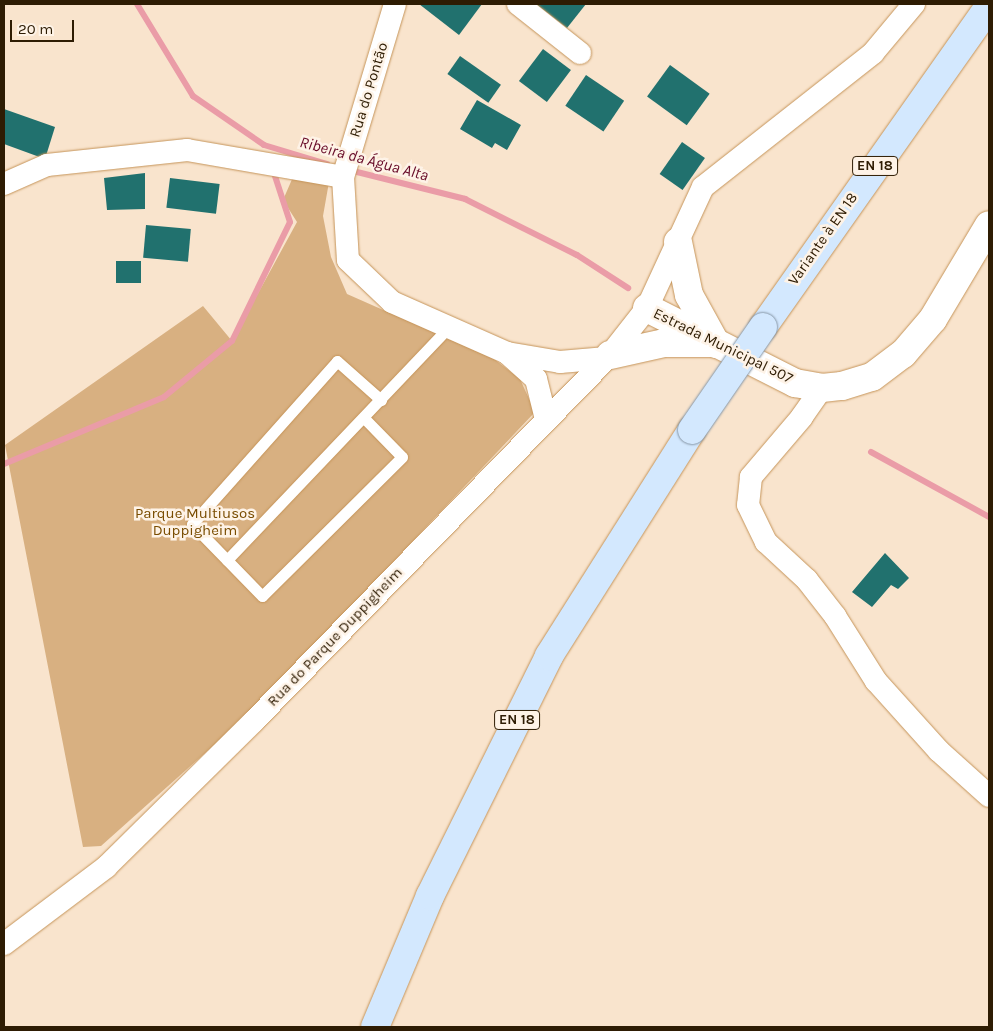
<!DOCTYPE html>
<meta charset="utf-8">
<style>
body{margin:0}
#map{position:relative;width:993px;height:1031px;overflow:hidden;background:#f9e4cd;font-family:Karla,sans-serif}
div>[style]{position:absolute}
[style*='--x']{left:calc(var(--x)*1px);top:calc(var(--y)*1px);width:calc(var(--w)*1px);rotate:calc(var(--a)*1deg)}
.green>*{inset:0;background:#d8b081}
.stream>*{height:6px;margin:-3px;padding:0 3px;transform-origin:3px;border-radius:3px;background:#ea9ca7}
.building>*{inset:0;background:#21716e;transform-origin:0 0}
.roads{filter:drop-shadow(0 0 1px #c59459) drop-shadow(0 0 1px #c59459)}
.service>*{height:11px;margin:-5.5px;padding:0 5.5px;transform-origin:5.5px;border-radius:5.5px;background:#fff}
.minor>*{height:22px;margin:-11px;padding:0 11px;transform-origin:11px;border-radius:11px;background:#fff}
.tertiary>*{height:28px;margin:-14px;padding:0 14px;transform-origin:14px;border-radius:14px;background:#fff}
.primary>*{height:28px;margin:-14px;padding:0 14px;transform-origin:14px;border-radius:14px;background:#d3e8fe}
.bridges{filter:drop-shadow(0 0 1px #8696a6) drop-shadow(0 0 1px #8696a6)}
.primary-bridge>*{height:28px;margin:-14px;padding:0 14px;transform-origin:14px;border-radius:14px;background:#d3e8fe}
span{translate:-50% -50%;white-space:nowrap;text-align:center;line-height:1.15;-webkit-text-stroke:5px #fef3e7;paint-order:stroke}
.shield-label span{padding:1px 4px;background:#fef3e7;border:1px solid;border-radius:4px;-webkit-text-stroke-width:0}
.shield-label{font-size:14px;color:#2e1c03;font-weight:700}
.street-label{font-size:15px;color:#2e1c03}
.park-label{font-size:15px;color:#794c00}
.water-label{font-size:16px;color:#670a27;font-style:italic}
.frame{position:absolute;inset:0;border:5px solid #2e1c03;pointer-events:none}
.scale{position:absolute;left:10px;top:20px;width:64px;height:22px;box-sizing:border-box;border:2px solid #2e1c03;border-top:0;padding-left:6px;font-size:15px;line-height:18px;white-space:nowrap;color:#2e1c03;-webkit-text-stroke:4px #fef3e7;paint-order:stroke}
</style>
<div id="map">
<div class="green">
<div style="clip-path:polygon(293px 177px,329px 182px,323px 216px,331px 257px,347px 294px,494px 359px,520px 379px,535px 412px,252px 711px,101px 846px,83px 847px,5px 445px,203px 306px,232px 341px,297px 222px,283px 200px)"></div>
</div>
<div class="stream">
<div style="--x:137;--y:4;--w:108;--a:58.7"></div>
<div style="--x:193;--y:96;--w:86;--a:34.6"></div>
<div style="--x:264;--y:145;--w:66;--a:16.8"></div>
<div style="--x:349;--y:170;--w:120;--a:14"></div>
<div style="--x:465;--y:199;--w:125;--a:26.6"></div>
<div style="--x:577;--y:255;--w:61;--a:32.9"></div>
<div style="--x:871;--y:452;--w:135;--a:28.8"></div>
<div style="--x:4;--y:464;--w:173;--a:-22.7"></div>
<div style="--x:164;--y:397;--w:88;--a:-39.5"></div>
<div style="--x:232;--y:341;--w:132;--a:-64"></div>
<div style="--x:290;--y:222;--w:55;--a:-108.1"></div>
</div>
<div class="building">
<div style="clip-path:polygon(419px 4px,482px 4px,459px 35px)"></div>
<div style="clip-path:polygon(536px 4px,586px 4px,567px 28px)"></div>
<div style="left:543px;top:49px;width:35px;height:40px;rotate:37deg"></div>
<div style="left:460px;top:56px;width:50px;height:22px;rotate:35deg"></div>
<div style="left:670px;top:65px;width:49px;height:39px;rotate:36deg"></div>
<div style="left:586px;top:75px;width:46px;height:37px;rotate:34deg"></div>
<div style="clip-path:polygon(477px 100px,521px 125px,507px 150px,495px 143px,492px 148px,460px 129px)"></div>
<div style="clip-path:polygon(4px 109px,55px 127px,45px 159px,4px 144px)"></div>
<div style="left:682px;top:142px;width:28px;height:39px;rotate:35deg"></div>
<div style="clip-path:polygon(145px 173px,145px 209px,107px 210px,104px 178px)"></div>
<div style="left:170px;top:178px;width:50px;height:30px;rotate:7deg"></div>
<div style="left:146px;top:225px;width:45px;height:33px;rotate:5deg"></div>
<div style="left:116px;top:261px;width:25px;height:22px"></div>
<div style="clip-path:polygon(885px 553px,909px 578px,898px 589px,891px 585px,872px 607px,852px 592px)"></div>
</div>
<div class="roads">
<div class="service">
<div style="--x:364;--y:418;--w:54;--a:45.7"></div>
<div style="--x:402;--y:457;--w:197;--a:135.2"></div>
<div style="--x:262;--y:596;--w:100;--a:-134.2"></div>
<div style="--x:192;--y:524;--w:218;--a:-48.3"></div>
<div style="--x:337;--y:361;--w:59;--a:41.6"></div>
<div style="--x:227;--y:560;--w:322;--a:-46.4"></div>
</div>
<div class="minor">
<div style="--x:395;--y:4;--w:181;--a:106.7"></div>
<div style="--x:343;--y:177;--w:83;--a:86.6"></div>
<div style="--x:348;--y:260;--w:61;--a:43.7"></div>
<div style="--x:392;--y:302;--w:126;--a:23.9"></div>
<div style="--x:507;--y:353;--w:54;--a:9.6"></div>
<div style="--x:560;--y:362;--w:47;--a:-4.9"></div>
<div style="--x:518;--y:4;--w:79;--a:38.3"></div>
<div style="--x:4;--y:184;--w:47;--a:-23.8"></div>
<div style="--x:47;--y:165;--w:141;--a:-6.1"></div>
<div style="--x:187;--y:150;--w:158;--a:9.8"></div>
<div style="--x:507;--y:353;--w:39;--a:42"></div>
<div style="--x:536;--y:379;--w:41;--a:76"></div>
<div style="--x:822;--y:388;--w:35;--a:125"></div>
<div style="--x:802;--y:417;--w:79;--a:130.4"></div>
<div style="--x:751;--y:477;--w:28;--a:96"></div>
<div style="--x:748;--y:505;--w:41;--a:64.1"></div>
<div style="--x:766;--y:542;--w:56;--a:42.8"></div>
<div style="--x:807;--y:580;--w:46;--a:52.1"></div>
<div style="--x:835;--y:616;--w:77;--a:57.8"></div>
<div style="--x:876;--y:681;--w:94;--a:48"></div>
<div style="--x:939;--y:751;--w:67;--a:42"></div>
<div style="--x:4;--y:944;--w:128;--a:-37"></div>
<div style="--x:106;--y:867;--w:206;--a:-44.6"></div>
<div style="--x:253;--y:722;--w:512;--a:-45.79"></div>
<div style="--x:610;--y:355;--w:60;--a:-51.8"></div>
<div style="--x:647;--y:308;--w:133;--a:-65.2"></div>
<div style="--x:703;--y:187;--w:216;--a:-38.2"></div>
<div style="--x:873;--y:53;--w:64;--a:-50.1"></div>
</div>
<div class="tertiary">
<div style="--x:678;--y:242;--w:54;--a:78.3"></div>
<div style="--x:689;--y:295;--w:56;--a:61.1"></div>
<div style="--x:647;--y:308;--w:166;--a:26.9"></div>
<div style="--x:795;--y:383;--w:27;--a:10"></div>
<div style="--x:822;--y:388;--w:20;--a:-6"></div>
<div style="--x:842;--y:386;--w:31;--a:-17"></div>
<div style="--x:872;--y:377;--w:39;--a:-37"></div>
<div style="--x:903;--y:354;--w:46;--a:-49.4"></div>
<div style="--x:933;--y:319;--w:109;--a:-59.2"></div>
<div style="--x:610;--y:355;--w:55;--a:-12.5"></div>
<div style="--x:664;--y:343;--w:46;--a:0"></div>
</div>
<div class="primary">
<div style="--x:763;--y:327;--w:392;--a:-54.8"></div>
<div style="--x:375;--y:1027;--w:142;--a:-67.2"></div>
<div style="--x:430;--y:896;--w:268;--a:-63.6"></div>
<div style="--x:549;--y:656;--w:267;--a:-57.7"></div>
</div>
</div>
<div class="bridges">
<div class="primary-bridge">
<div style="--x:692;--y:430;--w:125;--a:-55.4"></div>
</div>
</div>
<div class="shield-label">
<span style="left:875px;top:166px">EN 18</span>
<span style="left:517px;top:720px">EN 18</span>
</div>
<div class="street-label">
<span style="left:369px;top:90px;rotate:-73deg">Rua do Pontão</span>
<span style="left:823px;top:239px;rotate:-55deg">Variante à EN 18</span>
<span style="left:723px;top:346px;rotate:26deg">Estrada Municipal 507</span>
<span style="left:335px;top:637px;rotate:-46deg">Rua do Parque Duppigheim</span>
</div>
<div class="park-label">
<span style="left:195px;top:522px">Parque Multiusos<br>Duppigheim</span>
</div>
<div class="water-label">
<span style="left:364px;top:159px;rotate:15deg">Ribeira da Água Alta</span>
</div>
<div class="frame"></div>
<div class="scale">20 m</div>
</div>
